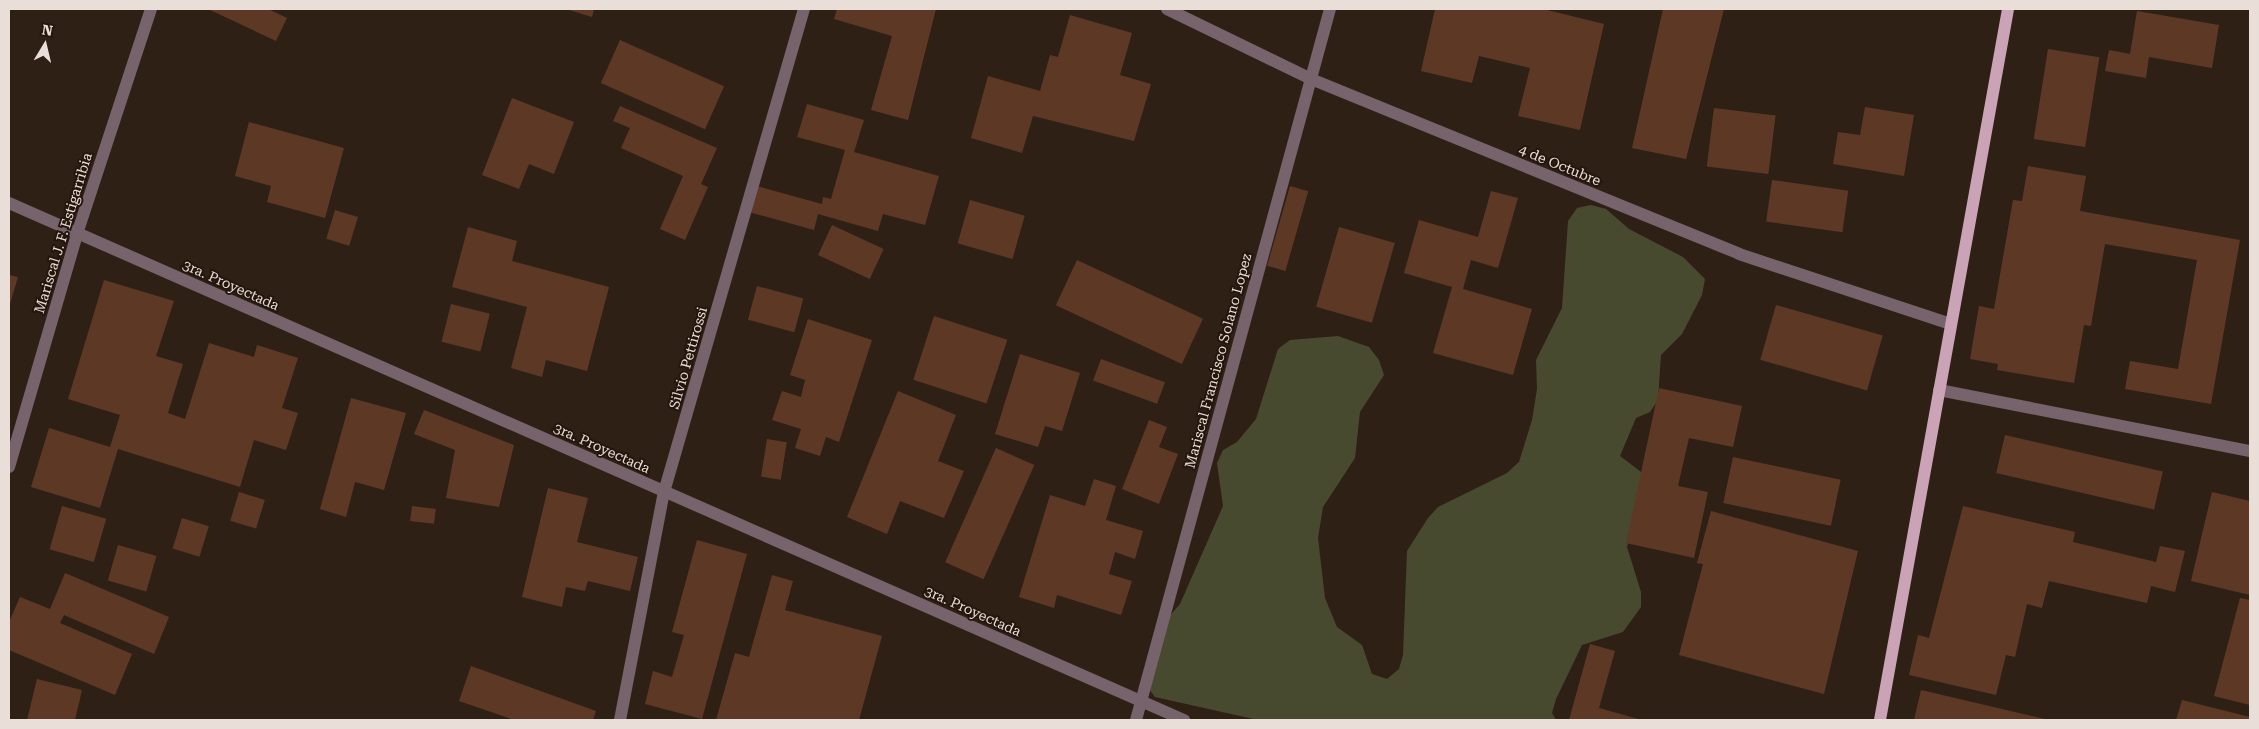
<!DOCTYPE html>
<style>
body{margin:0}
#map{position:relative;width:2259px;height:729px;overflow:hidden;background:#2f2016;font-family:"Roboto Serif",serif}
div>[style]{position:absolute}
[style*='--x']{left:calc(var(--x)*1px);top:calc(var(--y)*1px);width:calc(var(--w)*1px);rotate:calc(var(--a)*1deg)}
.green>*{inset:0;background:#484a30}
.building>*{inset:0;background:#5d3925;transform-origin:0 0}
.minor>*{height:12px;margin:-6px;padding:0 6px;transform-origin:6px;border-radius:6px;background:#76636c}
.major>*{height:12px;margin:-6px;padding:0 6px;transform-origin:6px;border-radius:6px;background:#caa3b6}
span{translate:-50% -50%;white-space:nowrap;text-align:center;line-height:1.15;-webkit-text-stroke:4px #25160d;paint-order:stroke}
.street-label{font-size:14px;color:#e9dfd8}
.frame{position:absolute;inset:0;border:10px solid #e9dfd8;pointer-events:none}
.north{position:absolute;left:20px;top:20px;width:50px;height:50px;-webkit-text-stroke:4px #25160d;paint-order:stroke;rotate:9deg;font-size:14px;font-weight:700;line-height:20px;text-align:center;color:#e9dfd8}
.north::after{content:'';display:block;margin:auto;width:18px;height:22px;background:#e9dfd8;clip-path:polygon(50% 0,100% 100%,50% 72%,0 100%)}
</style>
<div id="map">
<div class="green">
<div style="clip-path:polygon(1591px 205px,1606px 209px,1629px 229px,1683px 257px,1705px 279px,1702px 295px,1682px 334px,1661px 355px,1658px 400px,1650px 412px,1636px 418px,1620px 456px,1645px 475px,1627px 547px,1641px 592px,1641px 607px,1623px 632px,1582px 645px,1556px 699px,1552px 713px,1556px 720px,1258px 720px,1155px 697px,1146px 685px,1160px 627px,1180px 604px,1223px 506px,1217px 463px,1223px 450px,1237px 442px,1256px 419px,1278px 349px,1290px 340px,1338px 336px,1369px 347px,1379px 360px,1384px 375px,1360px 412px,1355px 458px,1323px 507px,1318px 538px,1325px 598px,1337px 627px,1362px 645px,1372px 674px,1387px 679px,1399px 669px,1403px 655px,1407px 551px,1428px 518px,1438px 507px,1507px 473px,1519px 462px,1532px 420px,1537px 389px,1536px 360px,1562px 308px,1568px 221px,1577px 208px)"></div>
</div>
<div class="building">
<div style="clip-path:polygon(208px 9px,268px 9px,287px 18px,276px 41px)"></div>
<div style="clip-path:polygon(566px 9px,594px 9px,592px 17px)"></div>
<div style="clip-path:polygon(837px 9px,936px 9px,908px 120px,871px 110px,892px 36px,834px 19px)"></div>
<div style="clip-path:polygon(1435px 9px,1543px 9px,1604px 24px,1580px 130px,1518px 116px,1530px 68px,1479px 56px,1472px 83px,1421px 71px)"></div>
<div style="clip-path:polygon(1663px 9px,1724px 9px,1686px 159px,1632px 148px)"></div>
<div style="clip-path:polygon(2137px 11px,2219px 25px,2212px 68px,2149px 57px,2146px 78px,2105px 71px,2109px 50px,2130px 54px)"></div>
<div style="clip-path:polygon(1070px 15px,1132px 33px,1120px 75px,1151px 84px,1134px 141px,1033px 116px,1022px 153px,971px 138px,988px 76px,1040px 91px,1050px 55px,1058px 57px)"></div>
<div style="left:620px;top:40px;width:114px;height:47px;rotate:24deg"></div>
<div style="left:2048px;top:49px;width:52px;height:91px;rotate:9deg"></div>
<div style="clip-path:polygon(512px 98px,574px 122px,554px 174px,529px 164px,519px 189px,482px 175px)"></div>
<div style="clip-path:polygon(807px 104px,864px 120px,854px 152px,939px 176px,925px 225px,883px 214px,878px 231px,818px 214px,814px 230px,749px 212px,757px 186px,822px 204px,823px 197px,831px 199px,845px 150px,797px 137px)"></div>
<div style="clip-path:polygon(620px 106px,717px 148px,701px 184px,708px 187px,685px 240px,660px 229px,683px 176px,621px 148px,630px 128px,613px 121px)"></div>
<div style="clip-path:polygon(1865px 107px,1914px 115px,1904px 176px,1833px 164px,1838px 132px,1860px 135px)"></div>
<div style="left:1714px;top:108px;width:62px;height:59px;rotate:7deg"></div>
<div style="clip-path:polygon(249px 122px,344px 148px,325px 218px,267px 202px,271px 186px,235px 176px)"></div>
<div style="clip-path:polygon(2028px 166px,2086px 176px,2080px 211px,2240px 240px,2211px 404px,2125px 389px,2130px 361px,2178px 369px,2197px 260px,2105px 244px,2091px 326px,2084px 325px,2074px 383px,1997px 370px,1998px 364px,1970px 359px,1979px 306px,1994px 309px,2013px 200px,2022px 201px)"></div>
<div style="left:1772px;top:180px;width:77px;height:42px;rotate:8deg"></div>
<div style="left:1290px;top:186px;width:19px;height:83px;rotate:16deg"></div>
<div style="clip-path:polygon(1491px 191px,1518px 198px,1498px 268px,1471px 260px,1463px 289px,1532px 309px,1513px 375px,1433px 353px,1452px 287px,1404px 273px,1419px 220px,1478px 237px)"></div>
<div style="left:970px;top:200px;width:57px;height:45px;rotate:16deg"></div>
<div style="left:335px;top:210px;width:24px;height:30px;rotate:17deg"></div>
<div style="left:832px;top:225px;width:57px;height:33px;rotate:25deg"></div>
<div style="clip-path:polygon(468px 227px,517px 241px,512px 261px,609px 287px,587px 371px,546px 360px,542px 377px,511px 368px,527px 307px,452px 287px)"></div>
<div style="left:1339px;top:227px;width:58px;height:83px;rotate:16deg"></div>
<div style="left:1077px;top:260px;width:139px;height:50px;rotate:25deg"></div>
<div style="clip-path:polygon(9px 275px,18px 277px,9px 307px)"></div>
<div style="clip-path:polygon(104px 280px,174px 301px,156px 356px,183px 364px,168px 413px,185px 419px,209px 343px,254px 357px,257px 345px,298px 358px,282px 408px,298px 413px,286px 450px,254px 440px,240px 487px,118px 449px,100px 508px,31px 487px,49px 428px,110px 447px,120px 415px,68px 399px)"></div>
<div style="left:757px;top:286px;width:48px;height:35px;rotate:15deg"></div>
<div style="left:451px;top:304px;width:40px;height:39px;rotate:14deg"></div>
<div style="left:1776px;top:305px;width:111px;height:57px;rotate:16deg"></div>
<div style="left:934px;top:316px;width:77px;height:67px;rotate:18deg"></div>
<div style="clip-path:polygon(808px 319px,872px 340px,839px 442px,826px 437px,820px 456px,795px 448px,801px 429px,772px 420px,782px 391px,801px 397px,805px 380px,790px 375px)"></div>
<div style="clip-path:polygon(1020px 354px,1080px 373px,1062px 431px,1045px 426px,1038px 447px,995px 434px)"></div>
<div style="left:1101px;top:359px;width:68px;height:23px;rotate:20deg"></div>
<div style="clip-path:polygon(1659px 388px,1742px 406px,1733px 447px,1689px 438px,1678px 486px,1708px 492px,1694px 558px,1626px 543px)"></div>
<div style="clip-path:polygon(898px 391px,956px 415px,938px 461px,964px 471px,944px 518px,900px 501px,887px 534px,847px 517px)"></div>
<div style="clip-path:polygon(351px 398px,406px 413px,384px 490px,355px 482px,346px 517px,320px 509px)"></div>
<div style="clip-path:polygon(424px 410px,514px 445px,499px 507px,446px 498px,455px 450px,414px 434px)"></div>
<div style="clip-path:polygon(1149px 420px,1167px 427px,1159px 447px,1178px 454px,1159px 504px,1122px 489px)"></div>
<div style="left:2005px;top:435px;width:162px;height:39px;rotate:13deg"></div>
<div style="left:767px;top:439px;width:20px;height:38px;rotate:9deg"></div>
<div style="left:996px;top:448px;width:42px;height:125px;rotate:24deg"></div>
<div style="left:1733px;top:457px;width:110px;height:47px;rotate:12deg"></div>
<div style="clip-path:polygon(1094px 479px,1116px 486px,1106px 520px,1143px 531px,1135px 559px,1115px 552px,1109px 574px,1132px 581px,1121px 615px,1057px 595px,1054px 608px,1019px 597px,1050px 495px,1085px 506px)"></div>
<div style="clip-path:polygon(548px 488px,588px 498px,577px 542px,638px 557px,630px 591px,588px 581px,585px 591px,566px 587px,562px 607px,522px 597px)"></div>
<div style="left:239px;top:492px;width:27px;height:30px;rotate:17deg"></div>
<div style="clip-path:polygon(2212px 492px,2250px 501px,2250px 595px,2191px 581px)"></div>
<div style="left:62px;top:506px;width:46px;height:45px;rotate:16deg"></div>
<div style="left:412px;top:506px;width:24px;height:15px;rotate:7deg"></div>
<div style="clip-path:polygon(1963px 506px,2075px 532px,2073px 542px,2156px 562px,2160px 546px,2185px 551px,2175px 592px,2151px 586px,2147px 603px,2049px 581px,2042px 608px,2027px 604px,2015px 657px,2006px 655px,1996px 695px,1909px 675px,1918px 635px,1929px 638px)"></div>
<div style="clip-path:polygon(1711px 511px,1858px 551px,1824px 694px,1679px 655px,1703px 564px,1697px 563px)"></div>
<div style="left:182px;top:518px;width:28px;height:32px;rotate:17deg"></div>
<div style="clip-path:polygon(697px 540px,747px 554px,702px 719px,645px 704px,653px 671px,672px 677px,684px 635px,672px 632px)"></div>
<div style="left:118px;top:545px;width:40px;height:37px;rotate:16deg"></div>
<div style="clip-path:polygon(65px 573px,169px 617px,154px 654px,64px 615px,60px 623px,132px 654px,115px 695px,9px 650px,9px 622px,20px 597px,50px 609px)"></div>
<div style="clip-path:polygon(772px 575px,793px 581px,785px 610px,882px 636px,859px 720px,716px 720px,735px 653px,749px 657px)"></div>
<div style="clip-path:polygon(2240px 598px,2250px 600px,2250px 705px,2214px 696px)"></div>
<div style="clip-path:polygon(1590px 644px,1615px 651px,1599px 708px,1642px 720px,1569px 720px)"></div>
<div style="clip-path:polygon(471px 666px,596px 711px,593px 720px,514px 720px,459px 701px)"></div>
<div style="clip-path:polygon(37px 679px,82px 690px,75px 720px,27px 720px)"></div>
<div style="clip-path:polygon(1921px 690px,2049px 720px,1914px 720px)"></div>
<div style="clip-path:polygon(2182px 700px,2250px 717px,2250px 720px,2176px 720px)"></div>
</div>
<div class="minor">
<div style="--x:1167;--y:9;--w:160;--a:25.9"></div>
<div style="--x:1311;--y:79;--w:462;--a:22.2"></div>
<div style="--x:1739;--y:254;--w:223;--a:18.3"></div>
<div style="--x:9;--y:203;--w:1284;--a:23.75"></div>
<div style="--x:1939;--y:390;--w:317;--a:11.1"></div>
<div style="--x:9;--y:467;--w:243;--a:-73.7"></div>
<div style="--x:77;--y:234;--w:237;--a:-71.8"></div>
<div style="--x:620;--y:720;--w:232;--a:-79.1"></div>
<div style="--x:664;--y:492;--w:503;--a:-73.84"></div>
<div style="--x:1136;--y:720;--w:737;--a:-74.74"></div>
</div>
<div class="major">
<div style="--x:1880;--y:720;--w:722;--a:-79.79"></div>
</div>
<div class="street-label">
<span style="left:1560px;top:165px;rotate:22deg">4 de Octubre</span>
<span style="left:63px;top:233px;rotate:-73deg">Mariscal J. F. Estigarribia</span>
<span style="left:231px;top:285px;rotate:24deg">3ra. Proyectada</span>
<span style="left:688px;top:358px;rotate:-74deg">Silvio Pettirossi</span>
<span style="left:1218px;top:361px;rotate:-75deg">Mariscal Francisco Solano Lopez</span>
<span style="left:602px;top:448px;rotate:24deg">3ra. Proyectada</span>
<span style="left:973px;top:611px;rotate:24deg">3ra. Proyectada</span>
</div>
<div class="frame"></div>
<div class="north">N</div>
</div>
